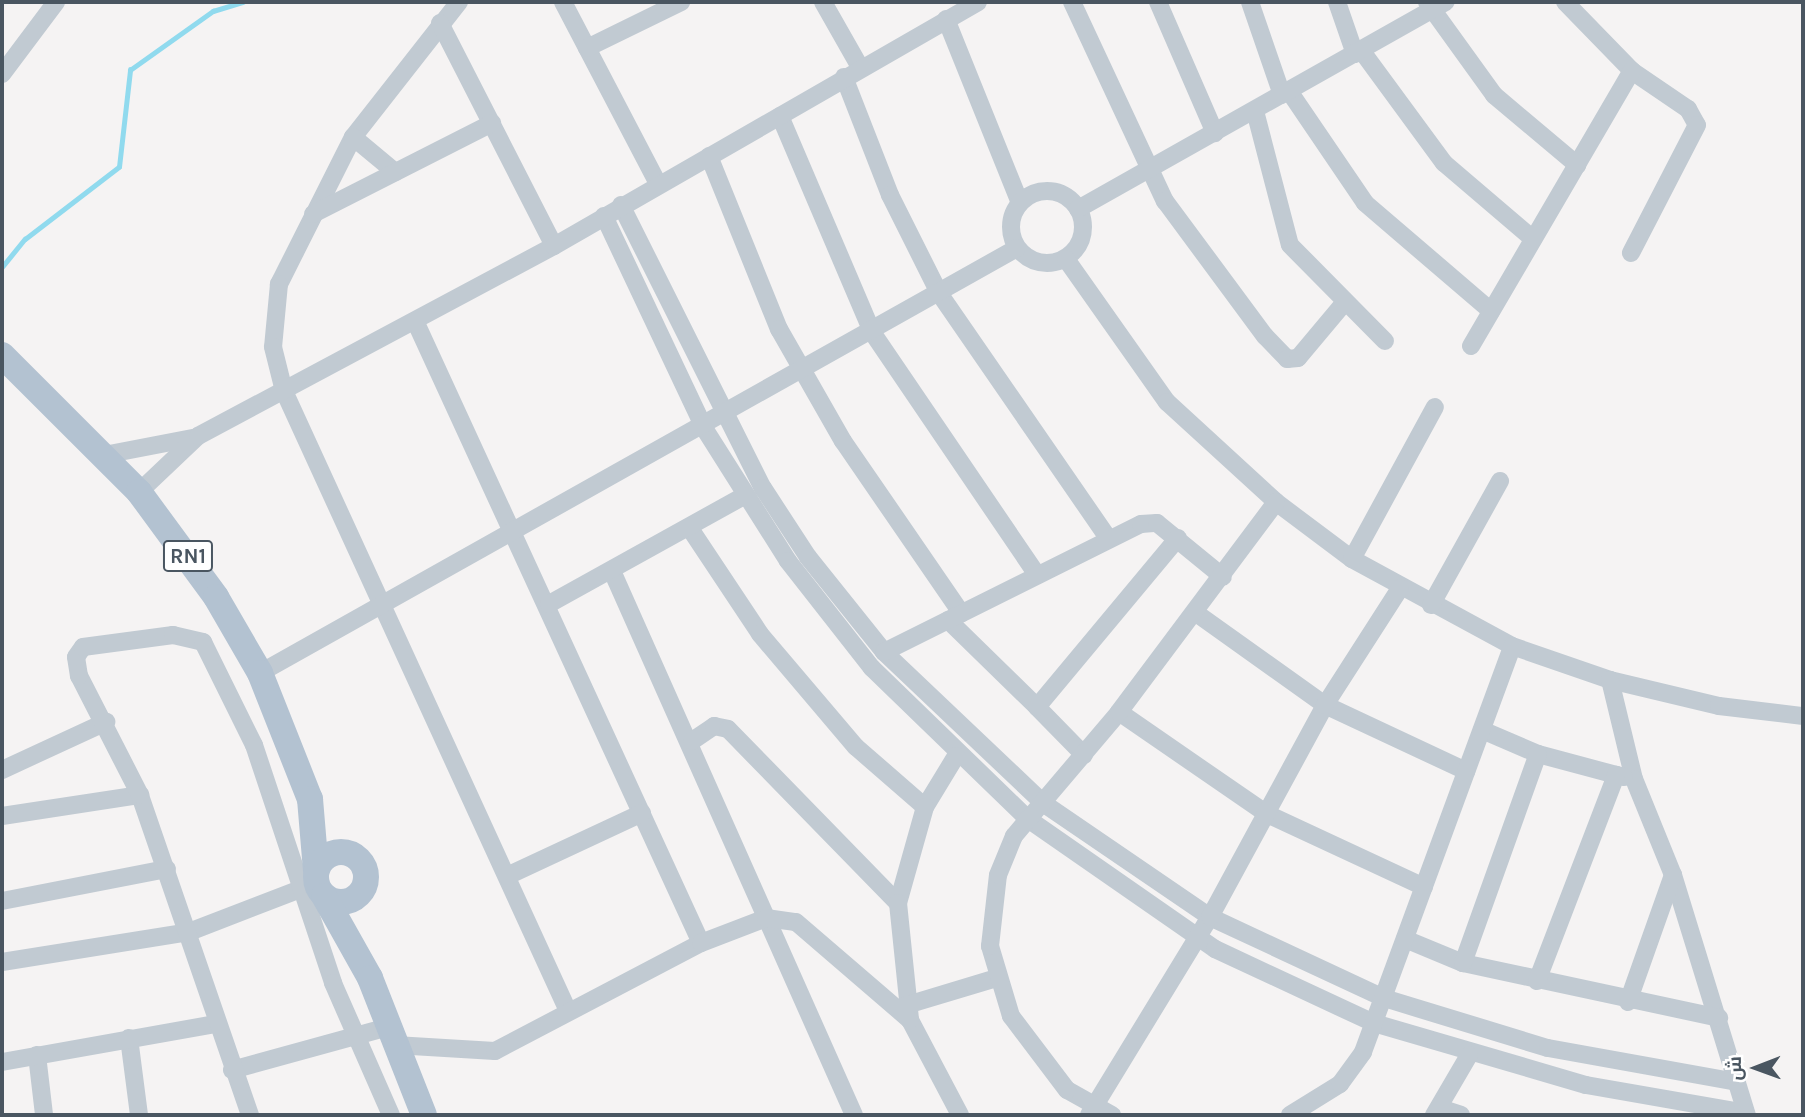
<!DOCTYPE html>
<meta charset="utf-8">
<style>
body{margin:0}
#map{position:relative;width:1805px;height:1117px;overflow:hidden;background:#f5f3f3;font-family:Karla,Cairo,sans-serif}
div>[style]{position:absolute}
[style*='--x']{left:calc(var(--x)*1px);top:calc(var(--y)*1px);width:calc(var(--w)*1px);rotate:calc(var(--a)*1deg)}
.stream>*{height:4.5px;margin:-2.25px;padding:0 2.25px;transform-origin:2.25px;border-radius:2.25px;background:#90daee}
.street>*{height:18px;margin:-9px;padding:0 9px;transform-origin:9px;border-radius:9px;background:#c1cad2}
.street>.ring{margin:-9px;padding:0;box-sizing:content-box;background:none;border:18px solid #c1cad2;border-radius:50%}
.primary>*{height:26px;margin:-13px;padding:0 13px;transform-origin:13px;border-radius:13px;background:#b3c2d1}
.primary>.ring{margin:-13px;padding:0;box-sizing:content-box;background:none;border:26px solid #b3c2d1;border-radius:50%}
span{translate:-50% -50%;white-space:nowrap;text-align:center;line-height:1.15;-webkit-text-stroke:7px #fff;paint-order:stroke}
.shield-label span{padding:2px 5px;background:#fff;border:2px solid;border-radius:5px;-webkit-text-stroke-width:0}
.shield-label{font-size:21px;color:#4a5661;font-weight:700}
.frame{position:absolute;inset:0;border:4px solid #4a5661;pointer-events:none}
.north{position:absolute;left:1721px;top:1033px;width:70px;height:70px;-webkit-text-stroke:5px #fff;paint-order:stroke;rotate:269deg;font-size:19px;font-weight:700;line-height:28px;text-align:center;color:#4a5661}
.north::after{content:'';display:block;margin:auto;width:24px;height:32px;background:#4a5661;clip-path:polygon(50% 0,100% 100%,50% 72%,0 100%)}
</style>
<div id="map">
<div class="stream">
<div style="--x:2;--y:267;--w:36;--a:-51"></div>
<div style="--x:25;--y:239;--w:118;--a:-37.5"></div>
<div style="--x:119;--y:167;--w:98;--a:-83.5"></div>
<div style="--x:130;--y:70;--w:102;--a:-35.4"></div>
<div style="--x:213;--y:11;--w:31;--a:-17"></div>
</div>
<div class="street">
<div style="--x:459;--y:2;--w:172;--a:128.1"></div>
<div style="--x:353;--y:137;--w:165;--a:116.7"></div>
<div style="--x:279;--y:284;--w:63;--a:95.4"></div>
<div style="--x:273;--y:347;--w:45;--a:76"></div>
<div style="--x:284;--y:391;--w:682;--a:65.39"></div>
<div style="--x:563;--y:2;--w:205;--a:62.4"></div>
<div style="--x:823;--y:2;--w:75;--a:60.4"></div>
<div style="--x:1072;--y:2;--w:220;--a:65"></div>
<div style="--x:1165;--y:201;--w:168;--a:53.5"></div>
<div style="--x:1265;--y:336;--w:32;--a:46"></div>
<div style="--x:1287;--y:359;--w:11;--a:-5"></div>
<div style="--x:1298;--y:358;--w:73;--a:-50"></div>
<div style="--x:1158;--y:2;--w:143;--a:66.5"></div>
<div style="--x:1250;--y:2;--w:98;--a:71"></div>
<div style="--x:1337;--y:2;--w:55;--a:70.9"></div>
<div style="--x:1427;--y:2;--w:115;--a:54.2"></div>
<div style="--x:1494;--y:95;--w:109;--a:40.1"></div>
<div style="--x:1565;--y:2;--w:96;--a:45.8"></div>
<div style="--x:1632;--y:71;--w:68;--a:34.2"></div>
<div style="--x:1688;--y:109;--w:18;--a:61"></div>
<div style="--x:1697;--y:125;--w:144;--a:117.3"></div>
<div style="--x:946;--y:19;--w:198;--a:68.1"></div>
<div style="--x:440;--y:23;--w:250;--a:62.9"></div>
<div style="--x:587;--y:48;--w:105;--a:-26.1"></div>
<div style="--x:1361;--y:50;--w:140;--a:53.7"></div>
<div style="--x:1444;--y:163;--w:117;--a:40.5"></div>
<div style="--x:2;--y:74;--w:90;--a:-53.1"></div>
<div style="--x:844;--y:77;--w:127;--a:68.7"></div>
<div style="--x:890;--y:195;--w:110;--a:63.4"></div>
<div style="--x:939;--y:293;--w:299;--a:55.4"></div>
<div style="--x:1289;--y:91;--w:135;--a:55.8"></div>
<div style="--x:1365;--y:203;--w:166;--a:40.6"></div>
<div style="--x:1255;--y:111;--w:138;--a:75.4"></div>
<div style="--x:1290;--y:245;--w:135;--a:45.3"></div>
<div style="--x:780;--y:116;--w:235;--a:66.9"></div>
<div style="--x:872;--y:332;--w:294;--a:55.8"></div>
<div style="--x:353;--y:137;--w:55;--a:39.8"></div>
<div style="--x:709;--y:156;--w:187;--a:68"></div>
<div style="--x:779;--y:329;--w:129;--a:60.3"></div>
<div style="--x:843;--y:441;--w:209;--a:55.5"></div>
<div class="ring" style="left:1011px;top:191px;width:54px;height:54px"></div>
<div style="--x:621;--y:205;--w:317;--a:63.4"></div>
<div style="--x:763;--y:488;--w:82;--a:56.9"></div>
<div style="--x:808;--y:557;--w:122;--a:51.3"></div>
<div style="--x:884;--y:652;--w:219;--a:43.5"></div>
<div style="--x:1043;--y:803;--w:202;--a:34.3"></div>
<div style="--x:1210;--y:917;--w:192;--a:25"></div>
<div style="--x:1384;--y:998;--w:171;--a:17"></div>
<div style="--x:1548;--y:1048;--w:192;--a:10.2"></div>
<div style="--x:1078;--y:209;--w:422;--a:-29.4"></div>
<div style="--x:313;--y:214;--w:201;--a:-26.9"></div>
<div style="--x:604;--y:216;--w:234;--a:64.7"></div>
<div style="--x:704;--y:428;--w:157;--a:57.7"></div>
<div style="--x:788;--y:561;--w:136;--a:51.9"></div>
<div style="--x:872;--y:668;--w:217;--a:44.1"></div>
<div style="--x:1028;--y:819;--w:228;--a:34.8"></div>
<div style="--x:1215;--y:949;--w:175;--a:25"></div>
<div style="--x:1374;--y:1023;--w:221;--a:16.3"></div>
<div style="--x:1586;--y:1085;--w:162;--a:9.9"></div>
<div style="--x:1066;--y:259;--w:175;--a:54.8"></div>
<div style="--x:1167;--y:402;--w:148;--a:42.5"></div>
<div style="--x:1276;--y:502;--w:95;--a:36.9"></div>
<div style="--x:1352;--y:559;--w:182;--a:28.5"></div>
<div style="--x:1512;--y:646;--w:104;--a:19.1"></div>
<div style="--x:1610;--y:680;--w:112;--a:13.4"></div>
<div style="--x:1719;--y:706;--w:85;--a:6.8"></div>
<div style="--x:416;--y:323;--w:682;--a:65.31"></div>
<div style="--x:1471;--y:346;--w:319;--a:-59.7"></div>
<div style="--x:104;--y:455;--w:90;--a:-10.9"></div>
<div style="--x:139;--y:492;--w:81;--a:-43.5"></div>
<div style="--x:198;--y:436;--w:404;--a:-28.1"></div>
<div style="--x:554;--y:246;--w:489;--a:-29.9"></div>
<div style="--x:691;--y:530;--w:125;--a:56.4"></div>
<div style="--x:760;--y:634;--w:148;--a:49.7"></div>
<div style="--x:856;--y:747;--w:91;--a:41"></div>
<div style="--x:1352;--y:559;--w:173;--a:-61.4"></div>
<div style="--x:612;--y:571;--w:595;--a:66.02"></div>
<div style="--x:549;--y:604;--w:223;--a:-29"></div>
<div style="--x:1431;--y:605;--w:142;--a:-60.9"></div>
<div style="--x:1196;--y:613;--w:158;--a:35.5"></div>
<div style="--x:1325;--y:705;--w:156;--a:25.1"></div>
<div style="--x:948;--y:620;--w:124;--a:44.3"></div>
<div style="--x:884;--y:652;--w:287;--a:-26.5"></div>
<div style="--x:1141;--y:524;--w:16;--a:-4"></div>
<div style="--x:1157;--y:523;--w:85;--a:39.3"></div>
<div style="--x:260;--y:673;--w:868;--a:-29.31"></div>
<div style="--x:1610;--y:680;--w:102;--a:76.4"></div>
<div style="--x:1634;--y:779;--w:104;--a:67.9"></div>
<div style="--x:1673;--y:875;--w:251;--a:72.9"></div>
<div style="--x:1119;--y:712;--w:180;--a:34.6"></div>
<div style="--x:1267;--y:814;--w:173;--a:24.9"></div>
<div style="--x:1482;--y:730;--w:61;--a:23.2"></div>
<div style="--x:1538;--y:754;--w:89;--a:15"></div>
<div style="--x:692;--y:741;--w:27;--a:-34"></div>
<div style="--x:714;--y:726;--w:14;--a:12"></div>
<div style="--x:728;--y:729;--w:243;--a:45.7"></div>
<div style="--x:1084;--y:755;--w:67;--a:-134.4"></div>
<div style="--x:1037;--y:707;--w:220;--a:-50.2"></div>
<div style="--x:956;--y:756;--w:60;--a:121.3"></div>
<div style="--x:925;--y:807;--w:100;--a:105.7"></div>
<div style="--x:898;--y:903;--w:118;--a:84.1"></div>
<div style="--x:910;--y:1020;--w:107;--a:62.2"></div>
<div style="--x:2;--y:770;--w:115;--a:-24.8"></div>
<div style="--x:2;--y:816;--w:140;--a:-8.7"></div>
<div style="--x:507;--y:876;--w:149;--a:-25"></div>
<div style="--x:2;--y:901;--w:168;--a:-11"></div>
<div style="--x:1405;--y:939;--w:63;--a:22.5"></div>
<div style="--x:1463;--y:963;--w:262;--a:12.1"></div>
<div style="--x:2;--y:962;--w:189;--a:-9.1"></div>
<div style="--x:189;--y:932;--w:136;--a:-21.1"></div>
<div style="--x:1463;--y:963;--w:222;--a:-70.3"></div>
<div style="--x:1537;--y:981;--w:221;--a:-69"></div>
<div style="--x:1628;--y:1002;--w:135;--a:-70.5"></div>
<div style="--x:907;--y:1005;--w:94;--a:-16.7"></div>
<div style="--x:129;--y:1038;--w:78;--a:82.6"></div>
<div style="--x:395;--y:1045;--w:100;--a:3.4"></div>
<div style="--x:495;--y:1051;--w:233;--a:-27.7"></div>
<div style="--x:701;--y:943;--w:70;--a:-21"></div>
<div style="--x:766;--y:918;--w:30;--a:8"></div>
<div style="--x:796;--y:922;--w:150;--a:40.7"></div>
<div style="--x:37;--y:1055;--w:60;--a:83.3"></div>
<div style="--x:2;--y:1062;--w:216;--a:-10.1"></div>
<div style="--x:232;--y:1070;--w:162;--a:-15.4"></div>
<div style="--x:1440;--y:1108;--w:22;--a:18"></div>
<div style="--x:250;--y:1115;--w:338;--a:-109"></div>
<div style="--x:140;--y:795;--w:134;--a:-117.1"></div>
<div style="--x:79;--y:676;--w:19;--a:-99"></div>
<div style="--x:76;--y:657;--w:12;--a:-55"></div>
<div style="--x:83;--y:647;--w:91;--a:-7.6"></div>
<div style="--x:173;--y:635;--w:31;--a:13"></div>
<div style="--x:203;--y:642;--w:115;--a:63.7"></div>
<div style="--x:254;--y:745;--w:251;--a:71.6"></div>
<div style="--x:333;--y:983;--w:144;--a:66.3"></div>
<div style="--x:1089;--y:1115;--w:232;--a:-58.6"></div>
<div style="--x:1210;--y:917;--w:241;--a:-61.5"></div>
<div style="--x:1325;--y:705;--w:139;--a:-57.3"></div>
<div style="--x:1112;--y:1115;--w:51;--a:-150.9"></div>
<div style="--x:1067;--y:1090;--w:93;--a:-127.1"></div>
<div style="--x:1011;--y:1016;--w:73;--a:-106.7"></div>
<div style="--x:990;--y:946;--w:71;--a:-83.6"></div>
<div style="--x:998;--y:875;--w:42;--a:-67.7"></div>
<div style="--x:1014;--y:836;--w:162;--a:-49.7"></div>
<div style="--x:1119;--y:712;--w:262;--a:-53.2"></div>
<div style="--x:1290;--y:1115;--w:59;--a:-31.8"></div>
<div style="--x:1340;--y:1084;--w:39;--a:-54"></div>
<div style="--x:1363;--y:1052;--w:432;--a:-69.8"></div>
<div style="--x:1434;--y:1115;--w:69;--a:-59.7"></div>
</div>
<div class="primary">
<div style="--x:2;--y:355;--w:194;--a:45"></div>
<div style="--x:139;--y:492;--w:130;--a:53.7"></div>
<div style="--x:216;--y:597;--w:88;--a:59.9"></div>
<div style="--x:260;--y:673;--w:136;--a:68.4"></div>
<div style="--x:310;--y:799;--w:71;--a:85.2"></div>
<div class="ring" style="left:316px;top:852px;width:24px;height:24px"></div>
<div style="--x:324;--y:896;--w:94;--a:60.7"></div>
<div style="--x:370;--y:978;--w:147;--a:68.5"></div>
</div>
<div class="shield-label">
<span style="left:188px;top:556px">RN1</span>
</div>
<div class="frame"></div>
<div class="north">ش</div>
</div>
